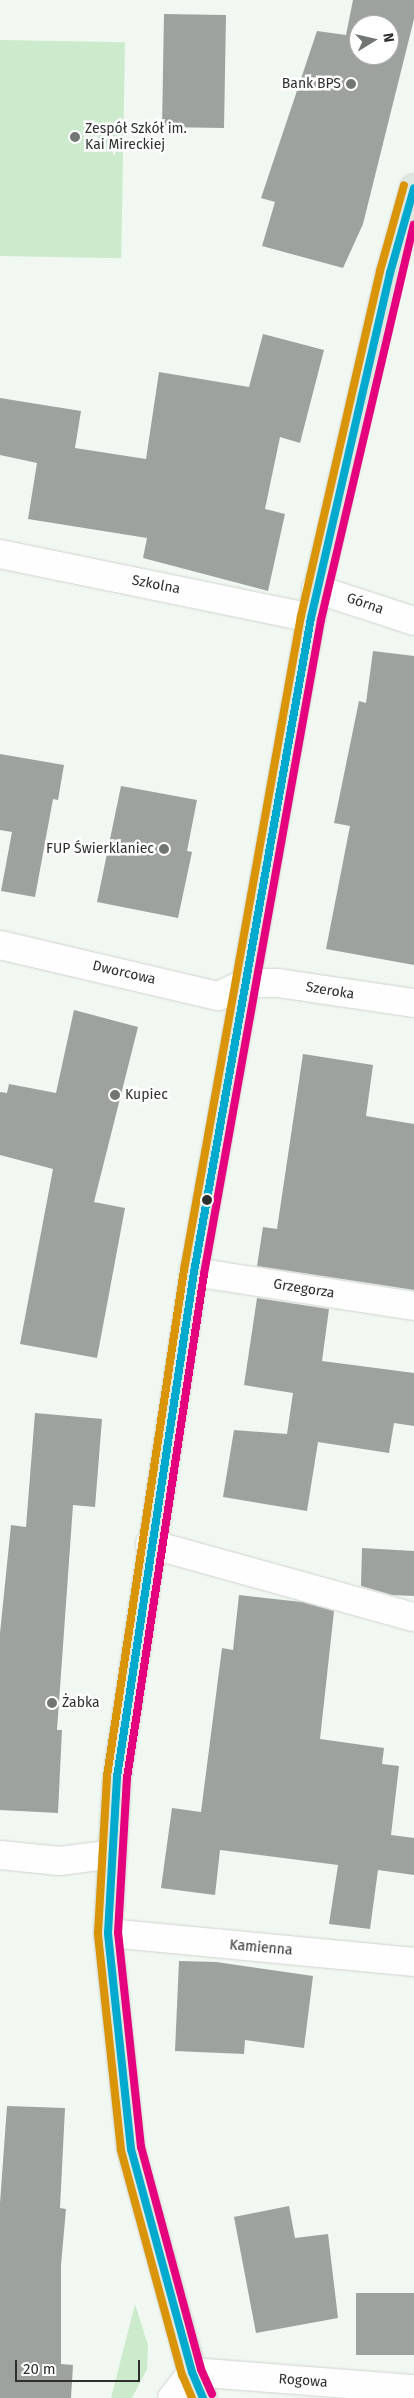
<!DOCTYPE html>
<meta charset="utf-8">
<style>
body{margin:0}
#map{position:relative;width:414px;height:2398px;overflow:hidden;background:#f1f7f1;font-family:"Fira Sans",sans-serif}
div>[style]{position:absolute}
[style*='--x']{left:calc(var(--x)*1px);top:calc(var(--y)*1px);width:calc(var(--w)*1px);rotate:calc(var(--a)*1deg)}
.green>*{inset:0;background:#ccebcc;transform-origin:0 0}
.building>*{inset:0;background:#9ea29e;transform-origin:0 0}
.roads{filter:drop-shadow(0 0 1px #d0d4d0) drop-shadow(0 0 1px #d0d4d0)}
.minor>*{height:28px;margin:-14px;padding:0 14px;transform-origin:14px;border-radius:14px;background:#fdfefd}
.major>*{height:28px;margin:-14px;padding:0 14px;transform-origin:14px;border-radius:14px;background:#dfe8e0}
.bus-1>*{height:8px;margin:-4px;padding:0 4px;transform-origin:4px;border-radius:4px;background:#00a9ce}
.bus-2>*{height:8px;margin:-4px;padding:0 4px;transform-origin:4px;border-radius:4px;background:#e5007d}
.bus-3>*{height:8px;margin:-4px;padding:0 4px;transform-origin:4px;border-radius:4px;background:#d99407}
.dots>*{width:14px;height:14px;translate:-50% -50%;box-sizing:border-box;border:2px solid #fff;border-radius:50%}
span{translate:-50% -50%;white-space:nowrap;text-align:center;line-height:1.15;-webkit-text-stroke:5px #fff;paint-order:stroke}
.poi-label{font-size:14px;color:#2d302d}
.right{translate:-100% -50%;text-align:right}
.left{translate:0 -50%;text-align:left}
.street-label{font-size:14px;color:#2d302d}
.north{position:absolute;left:349px;top:15px;width:50px;height:50px;box-sizing:border-box;background:#fff;border:1px solid #abacab;border-radius:50%;rotate:81deg;font-size:14px;font-weight:700;line-height:20px;text-align:center;color:#2d302d}
.north::after{content:'';display:block;margin:auto;width:18px;height:22px;background:#727672;clip-path:polygon(50% 0,100% 100%,50% 72%,0 100%)}
.scale{position:absolute;left:15px;top:2360px;width:125px;height:22px;box-sizing:border-box;border:2px solid #2d302d;border-top:0;padding-left:6px;font-size:15px;line-height:18px;white-space:nowrap;color:#2d302d;-webkit-text-stroke:4px #fff;paint-order:stroke}
</style>
<div id="map">
<div class="green">
<div style="left:0;top:40px;width:125px;height:216px;rotate:1deg"></div>
<div style="clip-path:polygon(135px 2304px,148px 2345px,147px 2369px,132px 2398px,111px 2398px)"></div>
</div>
<div class="building">
<div style="clip-path:polygon(evenodd,353px 0,414px 0,414px 19px,363px 224px,343px 268px,262px 246px,275px 202px,261px 198px,317px 31px,346px 35px,353px 0,359px 25px,389px 25px,389px 55px,359px 55px,359px 25px)"></div>
<div style="left:164px;top:14px;width:62px;height:113px;rotate:1deg"></div>
<div style="clip-path:polygon(263px 334px,324px 350px,300px 443px,280px 437px,265px 509px,285px 514px,268px 591px,143px 558px,147px 538px,28px 519px,37px 463px,0 455px,0 398px,81px 411px,75px 448px,146px 459px,159px 372px,249px 387px)"></div>
<div style="clip-path:polygon(373px 651px,414px 656px,414px 965px,326px 949px,350px 826px,334px 823px,359px 701px,366px 703px)"></div>
<div style="clip-path:polygon(0 754px,64px 765px,58px 800px,53px 799px,35px 897px,1px 891px,12px 832px,0 830px)"></div>
<div style="clip-path:polygon(121px 786px,197px 800px,187px 851px,192px 852px,178px 918px,97px 902px)"></div>
<div style="clip-path:polygon(74px 1010px,138px 1027px,94px 1202px,125px 1208px,97px 1358px,20px 1344px,53px 1169px,0 1155px,0 1092px,7px 1093px,9px 1084px,56px 1093px)"></div>
<div style="clip-path:polygon(303px 1054px,373px 1065px,366px 1116px,414px 1124px,414px 1290px,257px 1266px,263px 1227px,277px 1229px)"></div>
<div style="clip-path:polygon(257px 1298px,329px 1309px,322px 1361px,414px 1373px,414px 1426px,394px 1423px,389px 1453px,318px 1442px,307px 1511px,223px 1497px,234px 1430px,287px 1434px,293px 1393px,244px 1385px)"></div>
<div style="clip-path:polygon(35px 1413px,102px 1419px,95px 1507px,73px 1505px,57px 1730px,62px 1730px,58px 1813px,0 1810px,0 1633px,11px 1525px,26px 1527px)"></div>
<div style="clip-path:polygon(362px 1548px,414px 1551px,414px 1596px,392px 1595px,361px 1586px)"></div>
<div style="clip-path:polygon(239px 1595px,302px 1602px,334px 1611px,320px 1739px,384px 1748px,382px 1764px,399px 1766px,391px 1835px,414px 1838px,414px 1875px,378px 1870px,370px 1929px,329px 1924px,338px 1865px,220px 1850px,215px 1895px,161px 1888px,172px 1808px,201px 1812px,222px 1648px,233px 1650px)"></div>
<div style="clip-path:polygon(179px 1961px,216px 1962px,313px 1976px,304px 2048px,245px 2040px,244px 2054px,175px 2051px)"></div>
<div style="clip-path:polygon(7px 2106px,65px 2108px,60px 2208px,66px 2209px,61px 2265px,61px 2364px,73px 2365px,71px 2398px,0 2398px,0 2203px)"></div>
<div style="clip-path:polygon(289px 2206px,295px 2238px,328px 2234px,338px 2318px,256px 2333px,234px 2217px)"></div>
<div style="left:414px;top:2293px;width:62px;height:58px;rotate:90deg"></div>
</div>
<div class="roads">
<div class="minor">
<div style="--x:0;--y:554;--w:318;--a:11.6"></div>
<div style="--x:316;--y:589;--w:103;--a:18.1"></div>
<div style="--x:0;--y:945;--w:224;--a:13.2"></div>
<div style="--x:218;--y:996;--w:31;--a:-25"></div>
<div style="--x:246;--y:983;--w:32;--a:0"></div>
<div style="--x:278;--y:983;--w:137;--a:8.4"></div>
<div style="--x:194;--y:1272;--w:223;--a:8.8"></div>
<div style="--x:150;--y:1544;--w:274;--a:15.5"></div>
<div style="--x:0;--y:1855;--w:60;--a:5.7"></div>
<div style="--x:60;--y:1861;--w:53;--a:-7.5"></div>
<div style="--x:108;--y:1933;--w:307;--a:5.4"></div>
<div style="--x:172;--y:2398;--w:33;--a:-52"></div>
<div style="--x:192;--y:2372;--w:223;--a:4.4"></div>
</div>
<div class="major">
<div style="--x:203;--y:2398;--w:28;--a:-113"></div>
<div style="--x:192;--y:2372;--w:231;--a:-105.3"></div>
<div style="--x:131;--y:2149;--w:217;--a:-96.1"></div>
<div style="--x:108;--y:1933;--w:156;--a:-86.7"></div>
<div style="--x:117;--y:1777;--w:511;--a:-81.33"></div>
<div style="--x:194;--y:1272;--w:664;--a:-79.86"></div>
<div style="--x:311;--y:618;--w:354;--a:-77.1"></div>
<div style="--x:390;--y:273;--w:88;--a:-74.2"></div>
</div>
</div>
<div class="bus-1">
<div style="--x:203;--y:2398;--w:28;--a:-113"></div>
<div style="--x:192;--y:2372;--w:231;--a:-105.3"></div>
<div style="--x:131;--y:2149;--w:217;--a:-96.1"></div>
<div style="--x:108;--y:1933;--w:156;--a:-86.7"></div>
<div style="--x:117;--y:1777;--w:511;--a:-81.33"></div>
<div style="--x:194;--y:1272;--w:664;--a:-79.86"></div>
<div style="--x:311;--y:618;--w:354;--a:-77.1"></div>
<div style="--x:390;--y:273;--w:88;--a:-74.2"></div>
</div>
<div class="bus-2">
<div style="--x:212;--y:2394;--w:27;--a:-114"></div>
<div style="--x:201;--y:2369;--w:230;--a:-105.1"></div>
<div style="--x:141;--y:2147;--w:215;--a:-96.1"></div>
<div style="--x:118;--y:1933;--w:155;--a:-86.7"></div>
<div style="--x:127;--y:1778;--w:510;--a:-81.31"></div>
<div style="--x:204;--y:1274;--w:664;--a:-79.86"></div>
<div style="--x:321;--y:620;--w:406;--a:-76.8"></div>
</div>
<div class="bus-3">
<div style="--x:192;--y:2398;--w:25;--a:-113"></div>
<div style="--x:182;--y:2375;--w:233;--a:-105.2"></div>
<div style="--x:121;--y:2150;--w:218;--a:-96.1"></div>
<div style="--x:98;--y:1933;--w:157;--a:-86.7"></div>
<div style="--x:107;--y:1776;--w:512;--a:-81.35"></div>
<div style="--x:184;--y:1270;--w:664;--a:-79.86"></div>
<div style="--x:301;--y:616;--w:354;--a:-77.1"></div>
<div style="--x:380;--y:271;--w:89;--a:-74.4"></div>
</div>
<div class="dots">
<div style="left:351px;top:84px;background:#727672"></div>
<div style="left:75px;top:137px;background:#727672"></div>
<div style="left:164px;top:849px;background:#727672"></div>
<div style="left:115px;top:1095px;background:#727672"></div>
<div style="left:207px;top:1200px;background:#2d302d"></div>
<div style="left:52px;top:1703px;background:#727672"></div>
</div>
<div class="poi-label">
<span class="right" style="left:341px;top:84px">Bank BPS</span>
<span class="left" style="left:85px;top:137px">Zespół Szkół im.<br>Kai Mireckiej</span>
<span class="right" style="left:154px;top:849px">FUP Świerklaniec</span>
<span class="left" style="left:125px;top:1095px">Kupiec</span>
<span class="left" style="left:62px;top:1703px">Żabka</span>
</div>
<div class="street-label">
<span style="left:156px;top:585px;rotate:11deg">Szkolna</span>
<span style="left:365px;top:604px;rotate:19deg">Górna</span>
<span style="left:124px;top:973px;rotate:13deg">Dworcowa</span>
<span style="left:330px;top:991px;rotate:9deg">Szeroka</span>
<span style="left:304px;top:1289px;rotate:9deg">Grzegorza</span>
<span style="left:261px;top:1948px;rotate:5deg">Kamienna</span>
<span style="left:303px;top:2381px;rotate:4deg">Rogowa</span>
</div>
<div class="north">N</div>
<div class="scale">20 m</div>
</div>
